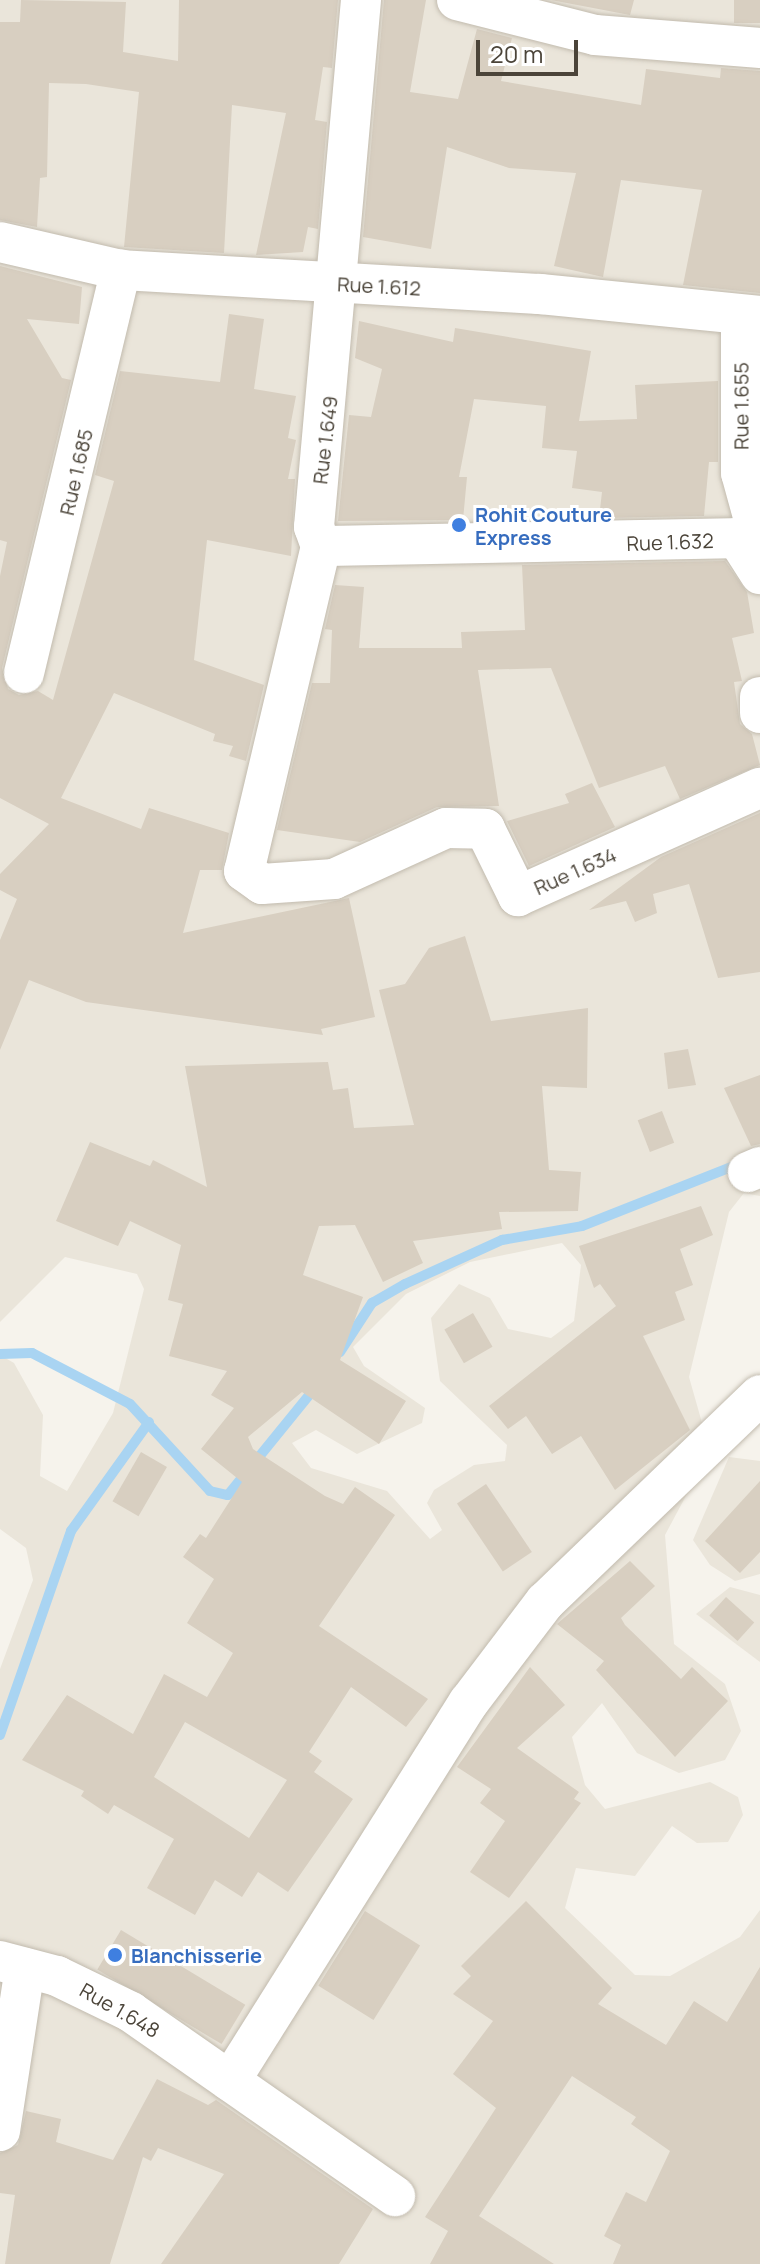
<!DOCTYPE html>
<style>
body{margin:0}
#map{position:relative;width:760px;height:2264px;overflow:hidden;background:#f6f3ec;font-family:Manrope,sans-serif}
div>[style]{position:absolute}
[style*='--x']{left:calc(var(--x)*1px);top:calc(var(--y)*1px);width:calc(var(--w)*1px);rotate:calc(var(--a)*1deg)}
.residential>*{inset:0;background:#eae5da}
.stream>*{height:10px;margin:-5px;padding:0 5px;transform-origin:5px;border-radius:5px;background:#a9d4f2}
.building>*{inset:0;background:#d8cfc1;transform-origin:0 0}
.roads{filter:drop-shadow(0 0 2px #c2bbae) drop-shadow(0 0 2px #c2bbae)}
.minor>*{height:40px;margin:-20px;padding:0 20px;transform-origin:20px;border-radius:20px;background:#fff}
.dots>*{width:22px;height:22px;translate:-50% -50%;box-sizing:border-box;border:4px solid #fff;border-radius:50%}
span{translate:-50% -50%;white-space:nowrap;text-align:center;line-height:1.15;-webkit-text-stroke:6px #fff;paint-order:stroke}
.street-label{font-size:20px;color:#4b4439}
.shop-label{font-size:20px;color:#366cbe;font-weight:700}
.left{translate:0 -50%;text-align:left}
.scale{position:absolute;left:476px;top:40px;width:102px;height:36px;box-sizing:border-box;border:4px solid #4b4439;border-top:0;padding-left:10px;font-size:24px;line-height:28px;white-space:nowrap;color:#4b4439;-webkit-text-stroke:6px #fff;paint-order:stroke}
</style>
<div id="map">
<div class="residential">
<div style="clip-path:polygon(evenodd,0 0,760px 0,760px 1196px,744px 1193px,729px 1212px,689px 1377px,710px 1451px,665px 1535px,674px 1644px,725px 1684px,741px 1731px,725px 1760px,679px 1773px,637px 1753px,602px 1703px,572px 1737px,585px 1785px,605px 1809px,710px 1782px,738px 1797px,743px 1815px,728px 1842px,697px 1843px,672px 1826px,635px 1876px,576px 1868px,565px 1908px,635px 1975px,670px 1976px,740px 1937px,760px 1910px,760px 2264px,0 2264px,0 1669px,33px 1580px,26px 1548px,0 1529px,0 1355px,14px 1363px,43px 1415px,40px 1476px,67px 1491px,113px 1413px,144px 1289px,137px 1274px,65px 1257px,0 1322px,0 0,562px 1243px,581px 1265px,574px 1321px,551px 1338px,508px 1329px,490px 1298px,459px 1284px,431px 1318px,440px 1381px,507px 1445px,505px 1461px,474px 1465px,434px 1490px,427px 1503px,442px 1530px,430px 1539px,387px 1491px,311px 1468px,292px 1443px,316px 1430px,357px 1454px,422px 1423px,425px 1408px,364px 1366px,353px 1347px,406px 1294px,470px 1262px,562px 1243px)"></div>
<div style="clip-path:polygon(729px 1457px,760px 1461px,760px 1574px,735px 1581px,710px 1565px,693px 1540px)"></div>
<div style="clip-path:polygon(730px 1587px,760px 1595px,760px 1662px,696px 1614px)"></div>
</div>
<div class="stream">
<div style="--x:340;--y:1352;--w:59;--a:-56.9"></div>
<div style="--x:372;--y:1303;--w:38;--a:-30"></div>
<div style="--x:405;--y:1284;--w:107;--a:-24.4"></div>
<div style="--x:502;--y:1240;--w:81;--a:-9.9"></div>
<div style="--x:582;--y:1226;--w:171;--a:-21.6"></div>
<div style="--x:0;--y:1354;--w:32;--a:-2"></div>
<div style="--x:32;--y:1353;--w:110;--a:27.5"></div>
<div style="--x:130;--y:1404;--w:118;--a:47.4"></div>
<div style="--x:210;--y:1491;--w:18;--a:13"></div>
<div style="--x:228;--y:1495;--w:138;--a:-50.9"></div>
<div style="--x:0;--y:1735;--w:216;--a:-70.8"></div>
<div style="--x:71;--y:1531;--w:134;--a:-54.4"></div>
</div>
<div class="building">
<div style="clip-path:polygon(21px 0,126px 2px,123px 52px,178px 61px,179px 0,338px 0,332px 68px,323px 67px,315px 120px,327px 122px,318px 229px,308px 227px,303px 252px,256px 255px,286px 113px,232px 105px,224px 253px,124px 247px,139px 92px,86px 84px,49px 83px,47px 177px,40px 178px,37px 227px,0 220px,0 22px,20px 22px)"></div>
<div style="clip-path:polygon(384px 0,426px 0,410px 92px,458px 99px,477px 29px,512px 38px,501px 81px,641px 105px,646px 69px,720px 78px,721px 68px,760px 71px,760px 293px,683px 285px,702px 190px,621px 180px,603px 277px,554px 266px,576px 173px,509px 168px,447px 147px,431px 249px,363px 237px)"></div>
<div style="clip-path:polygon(551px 0,634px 0,630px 15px)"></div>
<div style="left:734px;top:0;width:26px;height:23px"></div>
<div style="clip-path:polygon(0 266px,82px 287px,79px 324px,27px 319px,62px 378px,71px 380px,2px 668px,8px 689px,19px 695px,38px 691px,53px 700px,114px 481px,95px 475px,120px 371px,220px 382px,229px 314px,264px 319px,254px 389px,296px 396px,288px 438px,296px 440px,288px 479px,295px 479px,291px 556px,207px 540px,194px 660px,264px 685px,246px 761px,229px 756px,233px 746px,213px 741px,215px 734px,114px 693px,61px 798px,141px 829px,149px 808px,229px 833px,222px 870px,200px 870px,183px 933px,349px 898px,375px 1017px,321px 1029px,323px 1035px,86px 1002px,29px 980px,0 1050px,0 940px,17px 899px,0 890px,0 874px,49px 824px,0 798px,0 576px,7px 542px,0 540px)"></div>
<div style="clip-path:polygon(359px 321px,453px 342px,455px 328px,591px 351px,579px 421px,637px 419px,635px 385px,718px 381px,718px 462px,709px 462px,704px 516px,599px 518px,602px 492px,572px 488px,577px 451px,542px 448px,546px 406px,474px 399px,459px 477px,467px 477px,463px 520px,338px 521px,349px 415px,371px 417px,382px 369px,355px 358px)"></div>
<div style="clip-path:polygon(725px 561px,747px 592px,754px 633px,732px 638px,742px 681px,734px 682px,740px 724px,752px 734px,760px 765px,680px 799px,665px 766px,599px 788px,551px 668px,478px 670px,499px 806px,437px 807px,360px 842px,277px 830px,312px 683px,330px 683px,332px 630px,325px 629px,335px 585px,364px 587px,359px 648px,462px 648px,461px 632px,525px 630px,522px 565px)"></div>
<div style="clip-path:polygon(592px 783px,615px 827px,529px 866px,507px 821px,569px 803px,565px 794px)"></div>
<div style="clip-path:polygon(760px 813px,760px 972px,718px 978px,689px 884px,653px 894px,657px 913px,635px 922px,626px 901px,589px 910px,661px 857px)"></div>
<div style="clip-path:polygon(evenodd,465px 936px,491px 1021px,588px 1008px,587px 1088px,542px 1086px,549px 1170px,581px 1172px,578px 1211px,499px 1212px,502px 1229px,413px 1241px,423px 1263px,383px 1282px,355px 1225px,319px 1226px,303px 1275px,363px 1297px,340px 1360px,406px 1401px,379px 1444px,302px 1392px,248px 1437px,253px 1449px,325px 1496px,343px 1504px,355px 1487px,395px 1515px,319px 1626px,428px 1699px,406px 1727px,351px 1687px,309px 1752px,322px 1761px,314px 1772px,353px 1799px,288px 1892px,258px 1872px,242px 1897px,215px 1880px,195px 1915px,147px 1888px,174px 1839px,114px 1805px,108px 1814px,81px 1796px,84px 1791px,22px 1760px,67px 1695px,133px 1734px,164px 1674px,207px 1697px,233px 1653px,187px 1623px,214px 1579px,183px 1557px,200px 1534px,206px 1538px,242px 1482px,201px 1449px,234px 1408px,211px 1395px,227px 1371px,169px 1356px,183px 1304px,168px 1300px,181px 1245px,130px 1221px,118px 1246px,56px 1221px,90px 1142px,150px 1166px,153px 1160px,207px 1187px,185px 1066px,328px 1062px,333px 1090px,348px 1088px,354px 1128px,414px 1125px,379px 990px,405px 984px,429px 948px,465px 936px,185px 1722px,287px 1780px,249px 1838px,154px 1777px,185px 1722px)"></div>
<div style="clip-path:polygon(688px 1049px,696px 1085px,668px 1089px,664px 1053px)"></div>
<div style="clip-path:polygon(760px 1075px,760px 1144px,751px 1146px,724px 1088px)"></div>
<div style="left:662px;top:1111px;width:34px;height:26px;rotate:69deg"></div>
<div style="clip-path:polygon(701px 1206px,713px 1235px,680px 1249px,693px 1285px,675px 1292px,685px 1320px,643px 1336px,690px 1430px,615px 1490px,581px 1436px,552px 1454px,526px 1416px,508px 1429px,489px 1406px,616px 1306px,600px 1284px,594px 1288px,579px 1246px)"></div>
<div style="left:473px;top:1313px;width:39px;height:33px;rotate:60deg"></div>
<div style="left:141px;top:1452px;width:30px;height:57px;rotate:30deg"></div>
<div style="clip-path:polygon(760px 1481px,760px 1552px,740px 1573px,705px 1541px)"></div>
<div style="left:486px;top:1484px;width:82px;height:35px;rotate:56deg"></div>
<div style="clip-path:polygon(630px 1561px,655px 1586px,621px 1618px,625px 1625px,681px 1679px,692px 1667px,728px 1701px,675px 1757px,596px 1670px,604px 1661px,557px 1624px)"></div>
<div style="left:726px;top:1597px;width:38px;height:25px;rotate:42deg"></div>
<div style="clip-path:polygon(530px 1667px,565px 1705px,517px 1748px,579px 1792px,574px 1799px,581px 1803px,509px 1898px,470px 1872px,505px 1821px,480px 1803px,491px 1789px,457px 1767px)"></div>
<div style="clip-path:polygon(526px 1901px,612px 1988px,598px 2004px,666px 2045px,694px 2001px,727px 2022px,760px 1967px,760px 2264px,613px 2264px,621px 2245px,604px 2236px,626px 2192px,646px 2202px,670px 2151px,631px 2124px,636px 2117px,572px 2076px,479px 2216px,554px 2264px,430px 2264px,448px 2231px,425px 2217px,496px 2108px,453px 2074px,493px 2021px,453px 1994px,471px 1976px,461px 1966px)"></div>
<div style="left:365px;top:1911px;width:65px;height:88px;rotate:32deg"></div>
<div style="left:121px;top:1930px;width:145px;height:46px;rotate:31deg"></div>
<div style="clip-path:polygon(157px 2079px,208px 2105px,216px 2100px,373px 2209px,339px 2264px,161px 2264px,224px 2174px,158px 2148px,151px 2161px,143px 2157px,110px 2264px,5px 2264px,15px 2195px,0 2193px,0 2153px,18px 2145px,26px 2111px,61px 2119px,56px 2142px,113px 2160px)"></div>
</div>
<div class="roads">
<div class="minor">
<div style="--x:361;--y:0;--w:529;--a:95.1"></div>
<div style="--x:314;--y:527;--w:20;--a:70"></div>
<div style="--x:321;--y:546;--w:334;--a:103.3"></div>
<div style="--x:244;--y:871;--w:22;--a:36"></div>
<div style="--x:262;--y:884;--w:72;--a:-4"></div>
<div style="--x:334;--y:879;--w:123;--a:-24.5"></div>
<div style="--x:446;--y:828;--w:39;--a:1"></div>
<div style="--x:485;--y:829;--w:75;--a:63.8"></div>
<div style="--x:518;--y:896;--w:265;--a:-24.1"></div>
<div style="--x:457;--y:0;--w:142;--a:14.2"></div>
<div style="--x:595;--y:35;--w:166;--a:4.5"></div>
<div style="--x:0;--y:242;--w:124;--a:13"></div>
<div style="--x:121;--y:270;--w:420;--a:3.3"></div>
<div style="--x:540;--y:294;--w:221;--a:5.7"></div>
<div style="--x:741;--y:316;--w:157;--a:90"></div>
<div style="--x:741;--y:473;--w:72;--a:74.6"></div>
<div style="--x:321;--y:546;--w:416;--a:-1.1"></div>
<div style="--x:737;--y:538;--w:43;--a:57.4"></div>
<div style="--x:24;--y:673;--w:415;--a:-76.5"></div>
<div style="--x:760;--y:697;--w:16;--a:90"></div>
<div style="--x:748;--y:1172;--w:13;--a:-23"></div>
<div style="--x:0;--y:1961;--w:59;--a:14.7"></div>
<div style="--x:57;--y:1976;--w:82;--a:25.9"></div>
<div style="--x:131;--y:2012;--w:322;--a:34.9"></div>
<div style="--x:230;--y:2081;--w:448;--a:-57.8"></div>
<div style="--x:469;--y:1702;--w:126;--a:-52.8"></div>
<div style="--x:545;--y:1602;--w:298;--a:-43.9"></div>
<div style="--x:0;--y:2131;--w:165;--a:-81.3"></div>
</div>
</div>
<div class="dots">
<div style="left:459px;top:525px;background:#3f7fe0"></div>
<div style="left:115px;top:1955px;background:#3f7fe0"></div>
</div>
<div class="street-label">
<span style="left:379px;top:286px;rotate:3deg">Rue 1.612</span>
<span style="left:741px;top:406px;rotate:-90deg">Rue 1.655</span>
<span style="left:325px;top:440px;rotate:-83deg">Rue 1.649</span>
<span style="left:76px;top:472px;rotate:-77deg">Rue 1.685</span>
<span style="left:670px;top:542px;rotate:-2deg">Rue 1.632</span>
<span style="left:575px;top:871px;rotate:-24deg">Rue 1.634</span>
<span style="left:120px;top:2010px;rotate:30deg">Rue 1.648</span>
</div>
<div class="shop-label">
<span class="left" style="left:475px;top:526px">Rohit Couture<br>Express</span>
<span class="left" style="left:131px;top:1955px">Blanchisserie</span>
</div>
<div class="scale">20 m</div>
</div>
